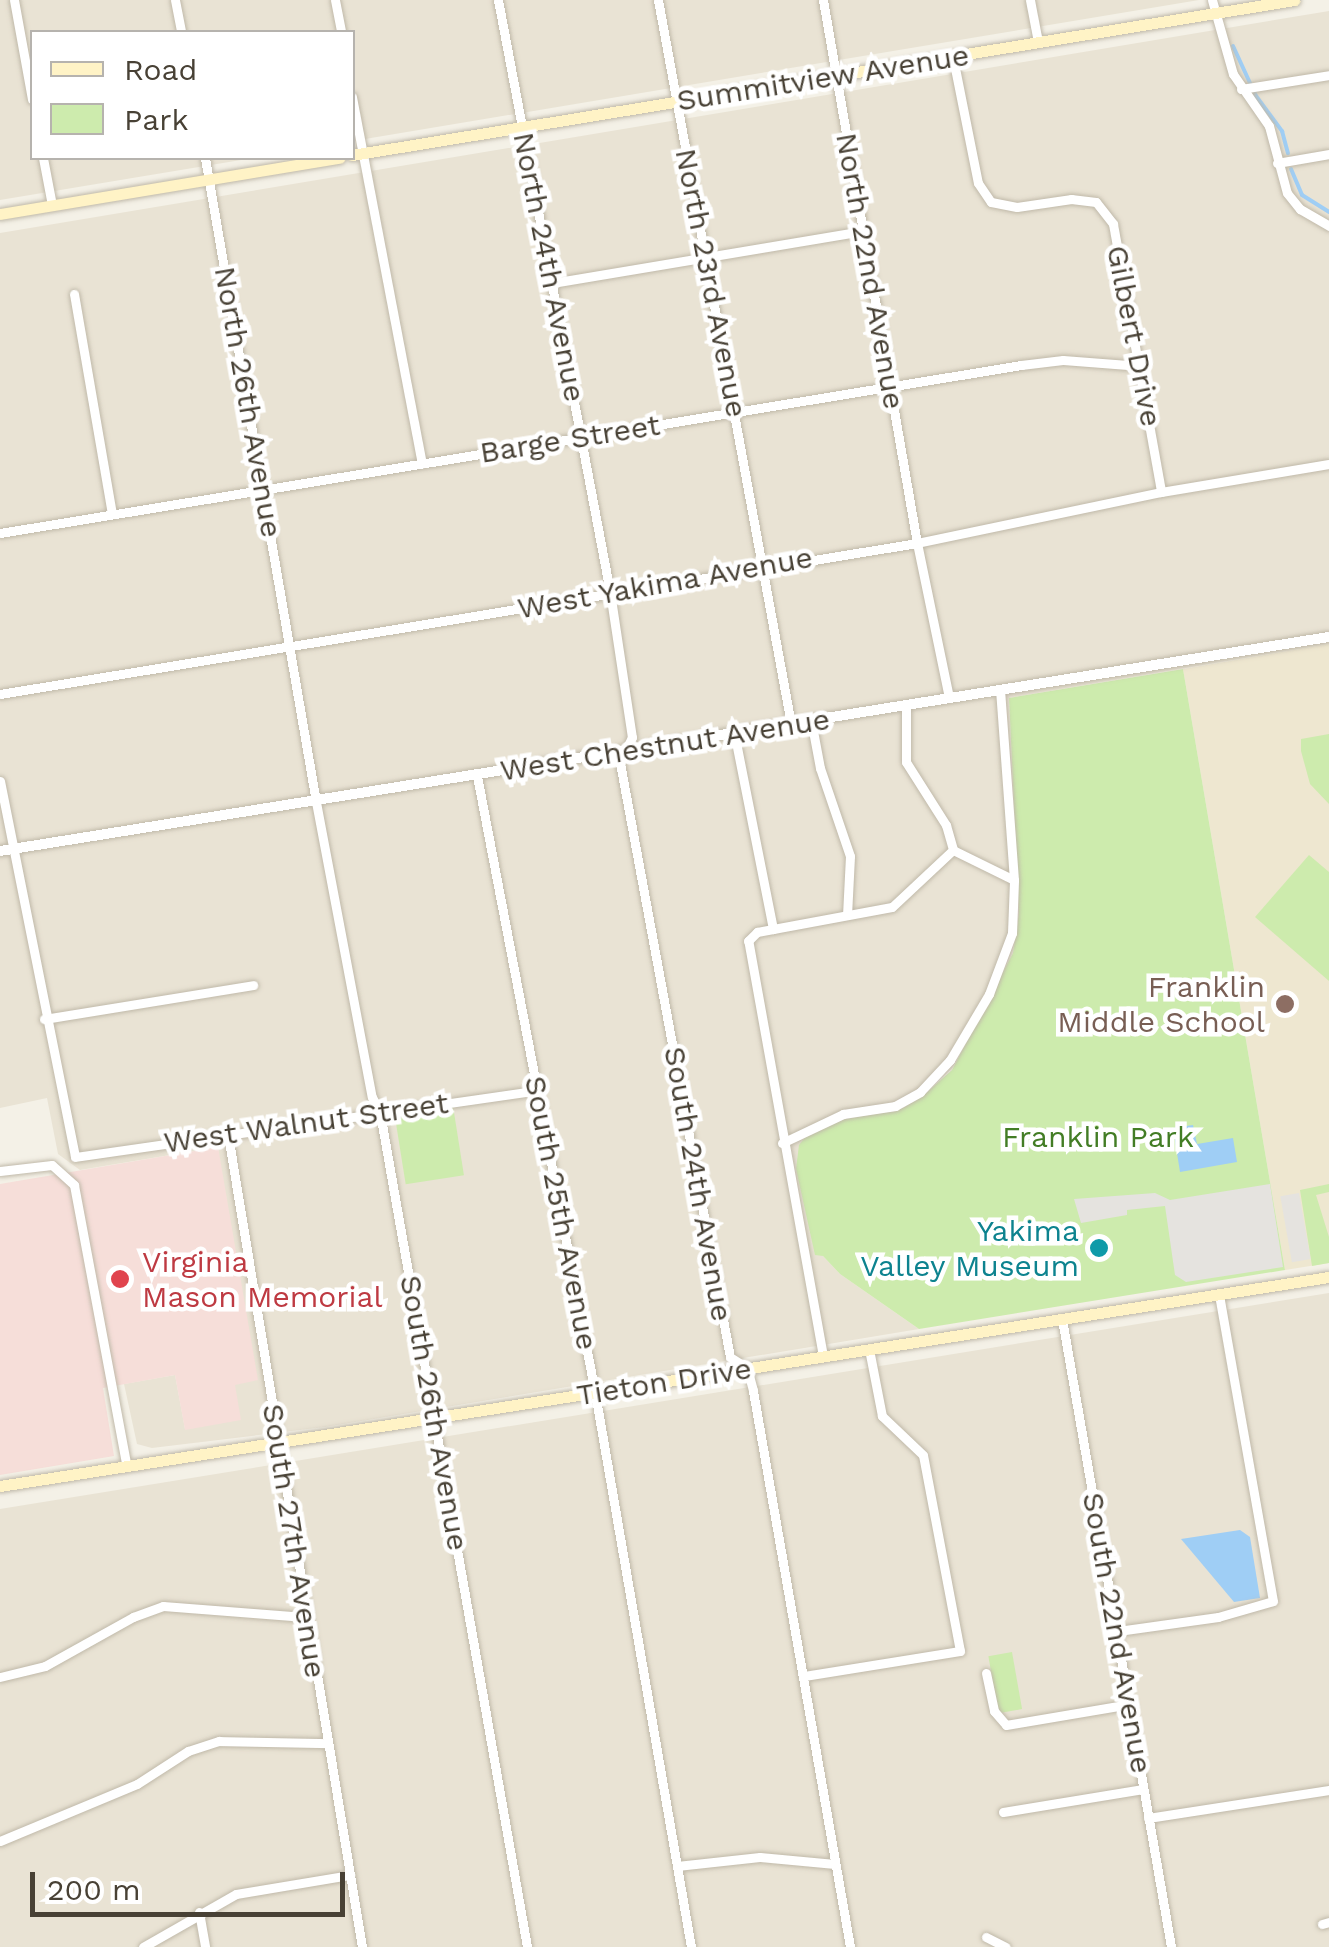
<!DOCTYPE html>
<style>
body{margin:0}
#map{position:relative;width:1329px;height:1947px;overflow:hidden;background:#f4f1e7;font-family:"Work Sans",sans-serif}
div>[style]{position:absolute}
[style*='--x']{left:calc(var(--x)*1px);top:calc(var(--y)*1px);width:calc(var(--w)*1px);rotate:calc(var(--a)*1deg)}
.residential>*{inset:0;background:#e9e3d4}
.education>*{inset:0;background:#eee7d0}
.medical>*{inset:0;background:#f6ded9}
.green>*{inset:0;background:#cdebad;transform-origin:0 0}
.parking>*{inset:0;background:#e5e3df;transform-origin:0 0}
.water>*{inset:0;background:#9fcef5}
.stream>*{height:4px;margin:-2px;padding:0 2px;transform-origin:2px;border-radius:2px;background:#9fcef5}
.roads{filter:drop-shadow(0 0 2px #c0b9a9) drop-shadow(0 0 2px #c0b9a9)}
.minor>*{height:9px;margin:-4.5px;padding:0 4.5px;transform-origin:4.5px;border-radius:4.5px;background:#fff}
.tertiary>*{height:10px;margin:-5px;padding:0 5px;transform-origin:5px;border-radius:5px;background:#fff}
.secondary>*{height:11px;margin:-5.5px;padding:0 5.5px;transform-origin:5.5px;border-radius:5.5px;background:#fff3c6}
.dots>*{width:28px;height:28px;translate:-50% -50%;box-sizing:border-box;border:5px solid #fff;border-radius:50%}
span{translate:-50% -50%;white-space:nowrap;text-align:center;line-height:1.15;-webkit-text-stroke:9px #fff;paint-order:stroke}
.street-label{font-size:30px;color:#484135}
.education-label{font-size:30px;color:#785e54}
.right{translate:-100% -50%;text-align:right}
.park-label{font-size:30px;color:#437d25}
.culture-label{font-size:30px;color:#0d838f}
.health-label{font-size:30px;color:#be3a42}
.left{translate:0 -50%;text-align:left}
.legend{position:absolute;left:30px;top:30px;width:325px;height:130px;box-sizing:border-box;background:#fff;border:2px solid #b6b3ae;margin:0;padding:12px 18px;list-style:none;font-size:30px;color:#484135}
.legend li{display:flex;align-items:center;gap:20px;height:50px}
.legend b{width:50px;border:2px solid #b6b3ae}
.scale{position:absolute;left:30px;top:1872px;width:315px;height:45px;box-sizing:border-box;border:5px solid #484135;border-top:0;padding-left:12px;font-size:30px;line-height:35px;white-space:nowrap;color:#484135;-webkit-text-stroke:8px #fff;paint-order:stroke}
</style>
<div id="map">
<div class="residential">
<div style="clip-path:polygon(0 0,1199px 0,353px 141px,352px 32px,32px 32px,32px 158px,253px 158px,0 200px)"></div>
<div style="clip-path:polygon(1329px 11px,1329px 644px,1009px 698px,1019px 913px,1013px 953px,952px 1069px,903px 1108px,836px 1121px,796px 1169px,823px 1256px,840px 1274px,919px 1329px,325px 1427px,152px 1448px,137px 1444px,124px 1384px,175px 1375px,185px 1429px,235px 1384px,218px 1147px,80px 1170px,58px 1154px,47px 1098px,0 1108px,0 233px)"></div>
<div style="clip-path:polygon(1329px 1293px,1329px 1947px,0 1947px,0 1509px)"></div>
</div>
<div class="education">
<div style="clip-path:polygon(1329px 644px,1329px 1263px,1285px 1270px,1183px 669px)"></div>
</div>
<div class="medical">
<div style="clip-path:polygon(218px 1147px,258px 1380px,235px 1385px,241px 1420px,185px 1430px,175px 1375px,103px 1388px,114px 1456px,0 1475px,0 1184px)"></div>
</div>
<div class="green">
<div style="clip-path:polygon(1183px 669px,1285px 1270px,919px 1329px,840px 1274px,823px 1256px,815px 1255px,796px 1169px,799px 1145px,807px 1135px,836px 1121px,903px 1108px,925px 1094px,952px 1070px,1013px 953px,1019px 913px,1009px 698px)"></div>
<div style="clip-path:polygon(1329px 734px,1329px 804px,1310px 784px,1301px 751px,1301px 739px)"></div>
<div style="clip-path:polygon(1309px 855px,1329px 872px,1329px 981px,1255px 917px)"></div>
<div style="left:453px;top:1106px;width:70px;height:59px;rotate:81deg"></div>
<div style="clip-path:polygon(1329px 1184px,1329px 1192px,1316px 1195px,1329px 1237px,1329px 1263px,1312px 1266px,1300px 1190px)"></div>
<div style="left:1012px;top:1652px;width:58px;height:24px;rotate:80deg"></div>
</div>
<div class="parking">
<div style="clip-path:polygon(1270px 1184px,1283px 1267px,1186px 1282px,1175px 1275px,1165px 1206px,1127px 1210px,1127px 1215px,1081px 1223px,1074px 1199px,1155px 1193px,1170px 1200px)"></div>
<div style="left:1299px;top:1193px;width:67px;height:19px;rotate:80deg"></div>
</div>
<div class="water">
<div style="clip-path:polygon(1193px 1125px,1197px 1144px,1233px 1138px,1237px 1162px,1180px 1172px,1173px 1128px)"></div>
<div style="clip-path:polygon(1240px 1530px,1250px 1537px,1260px 1598px,1234px 1602px,1181px 1539px)"></div>
</div>
<div class="stream">
<div style="--x:1233;--y:46;--w:55;--a:65.3"></div>
<div style="--x:1256;--y:96;--w:44;--a:53.4"></div>
<div style="--x:1282;--y:131;--w:23;--a:75"></div>
<div style="--x:1291;--y:169;--w:28;--a:67"></div>
<div style="--x:1302;--y:195;--w:32;--a:32"></div>
</div>
<div class="roads">
<div class="minor">
<div style="--x:14;--y:0;--w:101;--a:79.7"></div>
<div style="--x:175;--y:0;--w:33;--a:79"></div>
<div style="--x:335;--y:0;--w:33;--a:79"></div>
<div style="--x:498;--y:0;--w:603;--a:79.29"></div>
<div style="--x:610;--y:592;--w:147;--a:81.4"></div>
<div style="--x:632;--y:737;--w:29;--a:115"></div>
<div style="--x:620;--y:763;--w:604;--a:79.51"></div>
<div style="--x:730;--y:1357;--w:20;--a:33"></div>
<div style="--x:747;--y:1368;--w:24;--a:75"></div>
<div style="--x:753;--y:1391;--w:564;--a:80.1"></div>
<div style="--x:658;--y:0;--w:736;--a:79.59"></div>
<div style="--x:823;--y:0;--w:551;--a:80.18"></div>
<div style="--x:917;--y:543;--w:158;--a:78.3"></div>
<div style="--x:1030;--y:0;--w:43;--a:79.2"></div>
<div style="--x:1212;--y:0;--w:77;--a:74.2"></div>
<div style="--x:1233;--y:74;--w:63;--a:55.3"></div>
<div style="--x:1269;--y:126;--w:69;--a:75"></div>
<div style="--x:1287;--y:193;--w:21;--a:51"></div>
<div style="--x:1300;--y:209;--w:34;--a:30"></div>
<div style="--x:953;--y:58;--w:127;--a:78.7"></div>
<div style="--x:978;--y:183;--w:23;--a:56"></div>
<div style="--x:991;--y:202;--w:26;--a:11"></div>
<div style="--x:1017;--y:207;--w:55;--a:-8.4"></div>
<div style="--x:1071;--y:199;--w:25;--a:7"></div>
<div style="--x:1096;--y:202;--w:28;--a:52"></div>
<div style="--x:1113;--y:224;--w:272;--a:79.8"></div>
<div style="--x:1241;--y:89;--w:89;--a:-9"></div>
<div style="--x:352;--y:97;--w:373;--a:79.2"></div>
<div style="--x:43;--y:158;--w:48;--a:79.2"></div>
<div style="--x:205;--y:158;--w:653;--a:80.22"></div>
<div style="--x:316;--y:802;--w:300;--a:79.3"></div>
<div style="--x:372;--y:1097;--w:18;--a:63"></div>
<div style="--x:380;--y:1113;--w:847;--a:80"></div>
<div style="--x:1277;--y:163;--w:53;--a:-9.8"></div>
<div style="--x:552;--y:283;--w:315;--a:-9.5"></div>
<div style="--x:74;--y:294;--w:223;--a:80.2"></div>
<div style="--x:0;--y:533;--w:1035;--a:-9.34"></div>
<div style="--x:1021;--y:365;--w:42;--a:-6.8"></div>
<div style="--x:1063;--y:360;--w:78;--a:4.4"></div>
<div style="--x:0;--y:694;--w:929;--a:-9.35"></div>
<div style="--x:917;--y:543;--w:249;--a:-11.8"></div>
<div style="--x:1161;--y:492;--w:170;--a:-9.5"></div>
<div style="--x:906;--y:705;--w:57;--a:90"></div>
<div style="--x:906;--y:762;--w:75;--a:57.6"></div>
<div style="--x:946;--y:825;--w:26;--a:74"></div>
<div style="--x:811;--y:720;--w:49;--a:79.4"></div>
<div style="--x:820;--y:768;--w:93;--a:71.2"></div>
<div style="--x:850;--y:856;--w:59;--a:92.9"></div>
<div style="--x:734;--y:732;--w:201;--a:78.8"></div>
<div style="--x:477;--y:776;--w:628;--a:79.17"></div>
<div style="--x:595;--y:1393;--w:562;--a:80.17"></div>
<div style="--x:0;--y:781;--w:383;--a:78.7"></div>
<div style="--x:75;--y:1157;--w:468;--a:-8.2"></div>
<div style="--x:44;--y:1019;--w:212;--a:-9.2"></div>
<div style="--x:228;--y:1135;--w:823;--a:80.63"></div>
<div style="--x:782;--y:1143;--w:68;--a:-25.4"></div>
<div style="--x:843;--y:1114;--w:53;--a:-8.7"></div>
<div style="--x:895;--y:1106;--w:29;--a:-29"></div>
<div style="--x:920;--y:1092;--w:44;--a:-46.8"></div>
<div style="--x:950;--y:1060;--w:77;--a:-59.4"></div>
<div style="--x:989;--y:994;--w:65;--a:-69.3"></div>
<div style="--x:1012;--y:933;--w:53;--a:-87.8"></div>
<div style="--x:1014;--y:880;--w:191;--a:-94.2"></div>
<div style="--x:0;--y:1171;--w:52;--a:-6.6"></div>
<div style="--x:52;--y:1165;--w:30;--a:42"></div>
<div style="--x:74;--y:1185;--w:284;--a:79.4"></div>
<div style="--x:1062;--y:1319;--w:637;--a:80.15"></div>
<div style="--x:823;--y:1356;--w:422;--a:-100.2"></div>
<div style="--x:748;--y:941;--w:13;--a:-45"></div>
<div style="--x:757;--y:932;--w:137;--a:-10.5"></div>
<div style="--x:892;--y:907;--w:83;--a:-43.1"></div>
<div style="--x:953;--y:850;--w:68;--a:26.2"></div>
<div style="--x:1118;--y:1631;--w:101;--a:-8"></div>
<div style="--x:1218;--y:1617;--w:57;--a:-16.2"></div>
<div style="--x:1273;--y:1601;--w:312;--a:-100"></div>
<div style="--x:986;--y:1673;--w:39;--a:78"></div>
<div style="--x:994;--y:1711;--w:18;--a:49"></div>
<div style="--x:1006;--y:1725;--w:126;--a:-9.6"></div>
<div style="--x:804;--y:1676;--w:158;--a:-9.1"></div>
<div style="--x:960;--y:1651;--w:199;--a:-100.7"></div>
<div style="--x:923;--y:1455;--w:57;--a:-136.4"></div>
<div style="--x:882;--y:1416;--w:68;--a:-101"></div>
<div style="--x:0;--y:1677;--w:46;--a:-13.7"></div>
<div style="--x:45;--y:1666;--w:101;--a:-29.1"></div>
<div style="--x:133;--y:1617;--w:32;--a:-20"></div>
<div style="--x:163;--y:1606;--w:142;--a:4.4"></div>
<div style="--x:1003;--y:1812;--w:142;--a:-9.3"></div>
<div style="--x:1148;--y:1818;--w:183;--a:-8.8"></div>
<div style="--x:0;--y:1841;--w:148;--a:-22.6"></div>
<div style="--x:137;--y:1784;--w:61;--a:-32.9"></div>
<div style="--x:188;--y:1751;--w:33;--a:-18"></div>
<div style="--x:219;--y:1741;--w:108;--a:1.1"></div>
<div style="--x:677;--y:1866;--w:83;--a:-6.2"></div>
<div style="--x:760;--y:1857;--w:75;--a:5.3"></div>
<div style="--x:199;--y:1912;--w:36;--a:80"></div>
<div style="--x:1322;--y:1924;--w:7;--a:-16"></div>
<div style="--x:986;--y:1937;--w:22;--a:27"></div>
<div style="--x:143;--y:1947;--w:107;--a:-29.7"></div>
<div style="--x:236;--y:1894;--w:116;--a:-9.5"></div>
</div>
<div class="tertiary">
<div style="--x:0;--y:851;--w:1346;--a:-9.15"></div>
</div>
<div class="secondary">
<div style="--x:352;--y:155;--w:955;--a:-9.34"></div>
<div style="--x:0;--y:214;--w:344;--a:-9.4"></div>
<div style="--x:0;--y:1486;--w:1345;--a:-8.94"></div>
</div>
</div>
<div class="dots">
<div style="left:1285px;top:1004px;background:#8d6e63"></div>
<div style="left:1099px;top:1248px;background:#0f9aa8"></div>
<div style="left:120px;top:1279px;background:#e0444e"></div>
</div>
<div class="street-label">
<span style="left:823px;top:78px;rotate:-9deg">Summitview Avenue</span>
<span style="left:549px;top:267px;rotate:79deg">North 24th Avenue</span>
<span style="left:870px;top:271px;rotate:80deg">North 22nd Avenue</span>
<span style="left:711px;top:283px;rotate:79deg">North 23rd Avenue</span>
<span style="left:1134px;top:336px;rotate:79deg">Gilbert Drive</span>
<span style="left:248px;top:402px;rotate:80deg">North 26th Avenue</span>
<span style="left:570px;top:439px;rotate:-9deg">Barge Street</span>
<span style="left:665px;top:583px;rotate:-10deg">West Yakima Avenue</span>
<span style="left:665px;top:745px;rotate:-9deg">West Chestnut Avenue</span>
<span style="left:306px;top:1123px;rotate:-8deg">West Walnut Street</span>
<span style="left:698px;top:1184px;rotate:80deg">South 24th Avenue</span>
<span style="left:561px;top:1213px;rotate:79deg">South 25th Avenue</span>
<span style="left:664px;top:1382px;rotate:-9deg">Tieton Drive</span>
<span style="left:434px;top:1413px;rotate:80deg">South 26th Avenue</span>
<span style="left:294px;top:1541px;rotate:81deg">South 27th Avenue</span>
<span style="left:1117px;top:1633px;rotate:80deg">South 22nd Avenue</span>
</div>
<div class="education-label">
<span class="right" style="left:1265px;top:1004px">Franklin<br>Middle School</span>
</div>
<div class="park-label">
<span style="left:1098px;top:1137px">Franklin Park</span>
</div>
<div class="culture-label">
<span class="right" style="left:1079px;top:1248px">Yakima<br>Valley Museum</span>
</div>
<div class="health-label">
<span class="left" style="left:142px;top:1279px">Virginia<br>Mason Memorial</span>
</div>
<ul class="legend">
<li><b style="height:12px;background:#fff3c6"></b>Road</li>
<li><b style="height:28px;background:#cdebad"></b>Park</li>
</ul>
<div class="scale">200 m</div>
</div>
